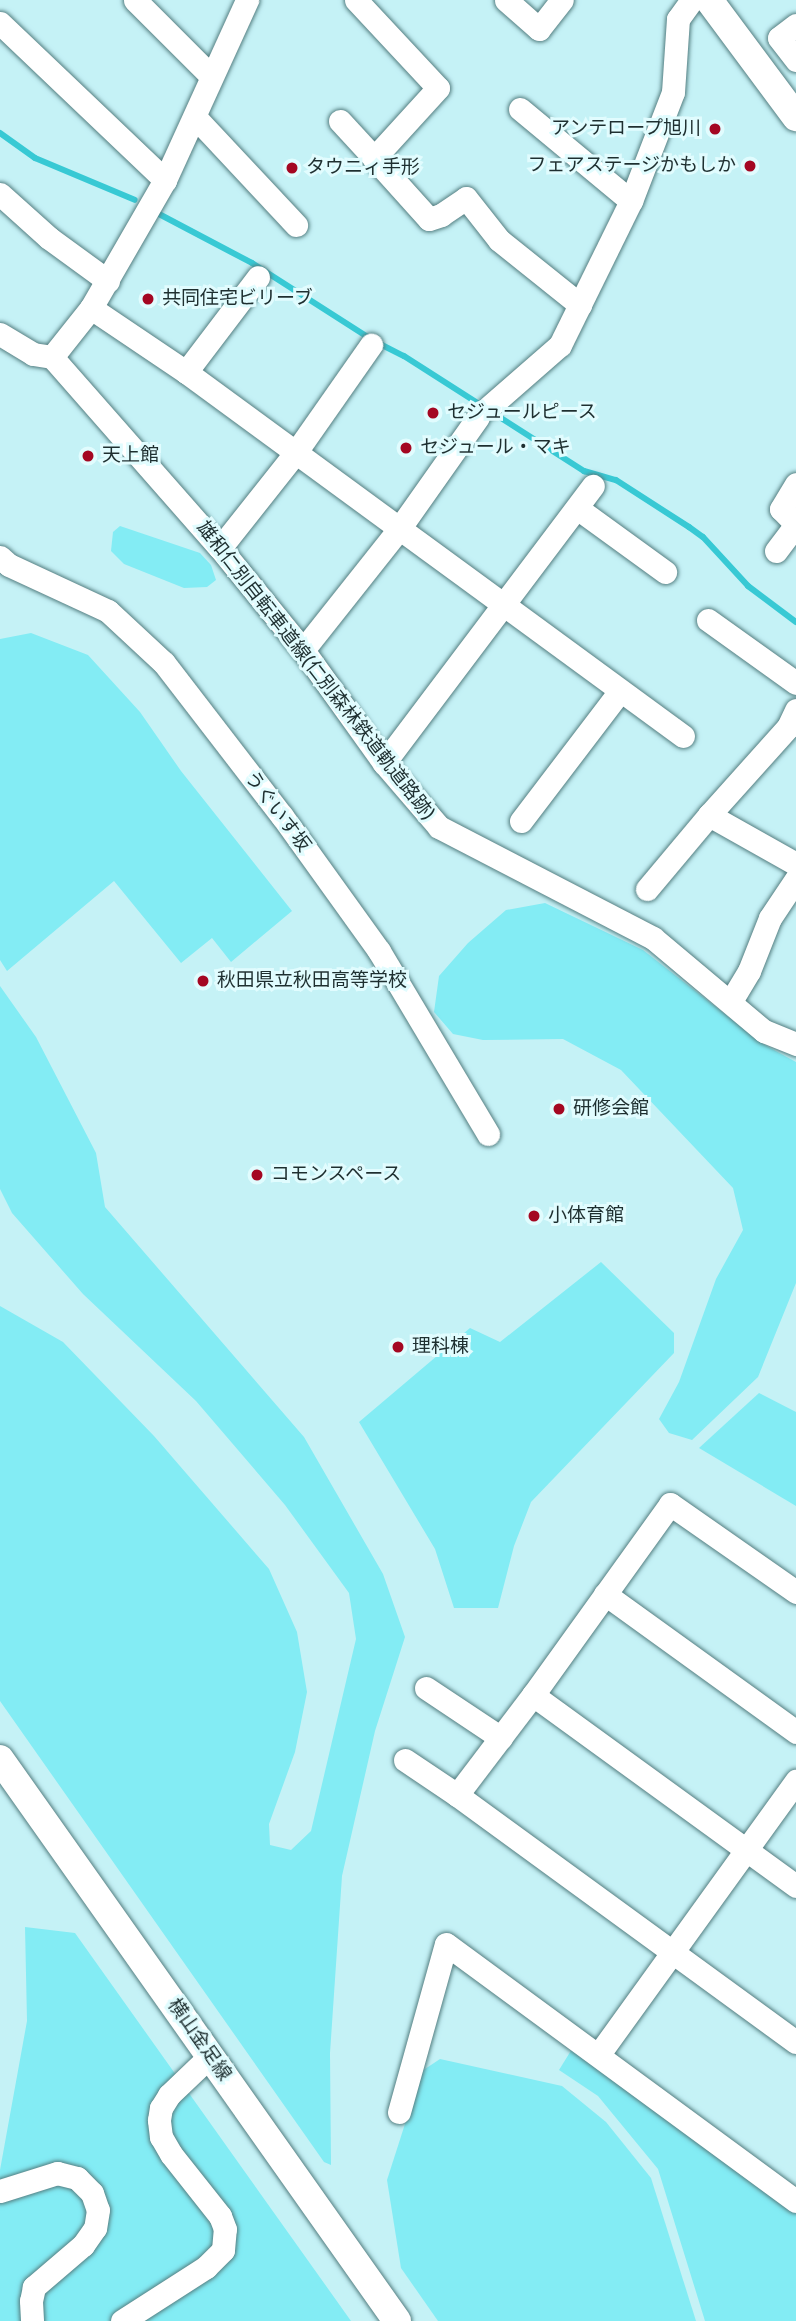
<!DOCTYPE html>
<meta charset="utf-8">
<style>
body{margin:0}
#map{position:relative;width:796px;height:2321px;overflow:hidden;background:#c5f2f6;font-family:"Varela Round","Noto Sans JP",sans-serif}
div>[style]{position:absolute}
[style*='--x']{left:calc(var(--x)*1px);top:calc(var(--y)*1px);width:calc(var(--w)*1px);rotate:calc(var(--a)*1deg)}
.green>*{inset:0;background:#83ecf4}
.stream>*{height:6px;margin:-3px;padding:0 3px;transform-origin:3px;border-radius:3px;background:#38c9d4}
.roads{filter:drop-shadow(0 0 2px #547e81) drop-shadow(0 0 2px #547e81)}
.minor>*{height:23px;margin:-11.5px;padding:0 11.5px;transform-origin:11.5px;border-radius:11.5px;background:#fff}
.major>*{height:28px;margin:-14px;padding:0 14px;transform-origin:14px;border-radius:14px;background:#fff}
.dots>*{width:19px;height:19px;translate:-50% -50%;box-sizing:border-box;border:4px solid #e1fcfe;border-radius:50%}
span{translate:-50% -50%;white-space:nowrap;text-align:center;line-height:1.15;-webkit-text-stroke:6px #e1fcfe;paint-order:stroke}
.poi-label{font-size:19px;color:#1e2f30}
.right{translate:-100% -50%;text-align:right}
.left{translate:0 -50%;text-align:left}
.street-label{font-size:19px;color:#1e2f30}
</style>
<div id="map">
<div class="green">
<div style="clip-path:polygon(120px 526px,200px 553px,211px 565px,216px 580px,207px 587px,184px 588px,124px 564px,111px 551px,113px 532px)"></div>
<div style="clip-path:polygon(31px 633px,88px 655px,140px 712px,181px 771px,292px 911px,231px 962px,212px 938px,181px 963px,114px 881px,7px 971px,0 960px,0 639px)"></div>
<div style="clip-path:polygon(545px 903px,643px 950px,763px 1044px,796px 1062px,796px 1283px,758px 1377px,692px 1440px,669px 1433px,659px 1419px,679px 1382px,716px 1279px,743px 1230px,733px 1188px,621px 1070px,563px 1039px,483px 1040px,453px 1034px,434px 1012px,439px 976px,468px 943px,506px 910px)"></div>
<div style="clip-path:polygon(0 986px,36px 1037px,96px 1153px,105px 1207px,304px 1437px,383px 1574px,405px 1637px,375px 1731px,342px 1876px,330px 2053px,331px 2165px,324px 2162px,0 1701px,0 1306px,63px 1342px,154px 1436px,269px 1569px,297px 1632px,307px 1692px,295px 1752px,269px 1824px,270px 1845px,291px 1850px,311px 1831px,356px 1639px,349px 1593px,285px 1505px,196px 1401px,83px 1294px,12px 1213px,0 1189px)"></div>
<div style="clip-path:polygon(601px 1262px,674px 1333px,674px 1353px,531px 1502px,514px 1546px,498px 1608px,454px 1608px,435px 1549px,359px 1422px,470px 1328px,500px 1342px)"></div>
<div style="clip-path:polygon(759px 1393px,796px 1412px,796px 1506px,699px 1448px)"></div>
<div style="clip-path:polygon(25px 1927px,75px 1933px,351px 2321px,0 2321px,0 2170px,27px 2021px)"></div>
<div style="clip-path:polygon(572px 2049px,796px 2213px,796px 2321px,705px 2321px,658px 2169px,598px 2096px,559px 2070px)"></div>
<div style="clip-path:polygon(440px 2059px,562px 2086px,606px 2122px,651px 2178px,696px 2321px,438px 2321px,401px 2268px,387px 2180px,422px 2071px)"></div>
</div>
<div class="stream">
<div style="--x:0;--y:133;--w:43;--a:35.5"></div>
<div style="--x:35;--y:158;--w:108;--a:22.8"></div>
<div style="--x:159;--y:214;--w:105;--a:27.8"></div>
<div style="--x:252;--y:263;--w:135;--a:32.6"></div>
<div style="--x:378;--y:343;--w:29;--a:27"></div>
<div style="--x:404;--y:356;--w:214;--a:32.6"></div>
<div style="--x:584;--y:471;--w:33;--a:16"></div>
<div style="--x:616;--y:480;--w:87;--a:32.8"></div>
<div style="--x:689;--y:527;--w:17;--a:36"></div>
<div style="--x:703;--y:537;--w:67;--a:47.4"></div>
<div style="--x:748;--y:586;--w:60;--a:36.9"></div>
</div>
<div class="roads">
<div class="minor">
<div style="--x:135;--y:0;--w:107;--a:45"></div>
<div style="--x:356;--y:0;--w:120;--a:47"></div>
<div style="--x:438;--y:88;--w:95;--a:132.4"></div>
<div style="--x:374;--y:158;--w:82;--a:48"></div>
<div style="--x:429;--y:219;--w:13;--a:-18"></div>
<div style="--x:441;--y:215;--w:30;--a:-34"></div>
<div style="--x:466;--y:198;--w:53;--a:51.8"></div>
<div style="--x:499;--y:240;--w:104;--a:38.7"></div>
<div style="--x:506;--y:0;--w:44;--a:41.3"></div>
<div style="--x:539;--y:29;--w:37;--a:-52"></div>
<div style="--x:0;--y:23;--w:228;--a:43.6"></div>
<div style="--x:796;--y:25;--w:21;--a:143"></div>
<div style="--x:779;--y:38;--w:28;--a:52"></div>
<div style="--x:520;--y:109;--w:144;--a:39.7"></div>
<div style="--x:195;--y:117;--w:148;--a:46.9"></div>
<div style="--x:340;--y:121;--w:50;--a:47.4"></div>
<div style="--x:0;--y:194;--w:66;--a:41.9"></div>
<div style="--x:49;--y:238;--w:73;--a:36.1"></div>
<div style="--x:91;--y:308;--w:115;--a:34"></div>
<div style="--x:186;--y:372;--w:616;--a:36.22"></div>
<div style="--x:0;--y:334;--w:39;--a:31"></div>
<div style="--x:33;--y:354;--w:19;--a:9"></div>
<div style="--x:52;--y:357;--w:254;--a:48.7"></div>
<div style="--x:220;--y:548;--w:132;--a:50.9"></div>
<div style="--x:303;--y:650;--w:139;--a:54.4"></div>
<div style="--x:384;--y:763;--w:84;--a:49.3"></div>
<div style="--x:439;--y:827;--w:241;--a:27.4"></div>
<div style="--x:653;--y:938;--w:145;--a:40"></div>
<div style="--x:764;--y:1031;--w:35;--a:22"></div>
<div style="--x:52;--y:357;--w:63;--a:-51.5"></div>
<div style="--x:91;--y:308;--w:148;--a:-60"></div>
<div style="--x:165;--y:180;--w:198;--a:-65.5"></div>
<div style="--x:186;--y:372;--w:119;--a:-52.8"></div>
<div style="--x:489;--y:407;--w:94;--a:-41.1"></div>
<div style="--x:560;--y:345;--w:161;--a:-63.8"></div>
<div style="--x:631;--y:201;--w:117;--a:-68.9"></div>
<div style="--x:673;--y:92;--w:73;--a:-86.1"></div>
<div style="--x:678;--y:19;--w:24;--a:-54"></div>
<div style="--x:577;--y:508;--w:109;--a:36"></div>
<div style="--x:220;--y:548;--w:122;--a:-51.6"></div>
<div style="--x:296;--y:452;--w:131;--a:-55"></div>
<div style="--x:776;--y:551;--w:34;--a:-53"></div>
<div style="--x:796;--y:524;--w:21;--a:-135"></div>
<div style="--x:781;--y:509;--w:29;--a:-59"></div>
<div style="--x:0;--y:557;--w:12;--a:42"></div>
<div style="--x:9;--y:565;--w:109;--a:24.9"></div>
<div style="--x:108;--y:611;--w:76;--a:42.9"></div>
<div style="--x:164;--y:663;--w:193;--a:52.4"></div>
<div style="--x:282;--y:816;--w:166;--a:54.3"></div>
<div style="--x:379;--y:951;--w:213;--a:59.2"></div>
<div style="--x:708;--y:620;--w:108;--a:35.6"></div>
<div style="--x:303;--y:650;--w:154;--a:-51.6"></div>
<div style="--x:399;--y:529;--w:137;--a:-54.8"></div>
<div style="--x:796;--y:710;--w:19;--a:115"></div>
<div style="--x:788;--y:727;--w:118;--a:131.9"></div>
<div style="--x:709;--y:815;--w:100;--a:29.4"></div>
<div style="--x:384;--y:763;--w:347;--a:-53"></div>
<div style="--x:521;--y:821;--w:163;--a:-52.7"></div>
<div style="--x:647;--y:889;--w:97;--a:-50"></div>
<div style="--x:731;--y:1001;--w:35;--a:-59"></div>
<div style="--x:749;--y:971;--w:57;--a:-68.4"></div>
<div style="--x:770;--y:918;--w:47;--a:-56.3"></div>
<div style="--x:605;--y:1594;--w:236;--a:35.8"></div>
<div style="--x:426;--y:1688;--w:90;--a:33.7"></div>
<div style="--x:533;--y:1695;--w:325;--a:36"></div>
<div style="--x:405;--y:1760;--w:63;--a:33.9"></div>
<div style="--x:457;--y:1795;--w:419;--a:36.1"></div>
<div style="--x:457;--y:1795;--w:126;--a:-52.8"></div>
<div style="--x:533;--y:1695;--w:235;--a:-54.3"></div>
<div style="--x:670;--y:1504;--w:154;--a:34.9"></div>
<div style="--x:599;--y:2054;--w:337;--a:-54.2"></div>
<div style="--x:399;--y:2112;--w:174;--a:-74.4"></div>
<div style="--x:446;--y:1944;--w:434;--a:36.3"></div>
<div style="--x:0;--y:2191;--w:60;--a:-17.5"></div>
<div style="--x:57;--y:2173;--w:21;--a:14"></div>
<div style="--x:77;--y:2178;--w:21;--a:45"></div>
<div style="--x:92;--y:2193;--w:18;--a:71"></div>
<div style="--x:98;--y:2210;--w:18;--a:99"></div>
<div style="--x:95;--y:2228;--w:21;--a:125"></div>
<div style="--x:83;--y:2245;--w:65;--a:139.4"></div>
<div style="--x:34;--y:2287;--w:14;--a:102"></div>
<div style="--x:31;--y:2301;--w:20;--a:87"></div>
<div style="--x:122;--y:2321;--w:100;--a:-32.7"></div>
<div style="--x:206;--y:2267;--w:24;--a:-45"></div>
<div style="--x:223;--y:2250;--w:21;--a:-85"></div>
<div style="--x:225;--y:2229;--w:14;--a:-111"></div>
<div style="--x:220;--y:2216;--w:79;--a:-128.3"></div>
<div style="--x:171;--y:2154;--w:20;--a:-120"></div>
<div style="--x:161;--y:2137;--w:17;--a:-97"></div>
<div style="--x:159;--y:2120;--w:12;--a:-81"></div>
<div style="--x:161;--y:2108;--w:15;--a:-58"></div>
<div style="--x:169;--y:2095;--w:57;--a:-43.6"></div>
</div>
<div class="major">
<div style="--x:709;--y:0;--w:146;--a:53.4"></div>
<div style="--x:0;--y:1759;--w:688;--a:54.76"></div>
</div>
</div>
<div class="dots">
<div style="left:715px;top:129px;background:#a40722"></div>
<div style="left:750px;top:166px;background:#a40722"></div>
<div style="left:292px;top:168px;background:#a40722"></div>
<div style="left:148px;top:299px;background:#a40722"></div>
<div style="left:433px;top:413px;background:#a40722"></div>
<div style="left:406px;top:448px;background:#a40722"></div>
<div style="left:88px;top:456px;background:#a40722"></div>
<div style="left:203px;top:981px;background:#a40722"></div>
<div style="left:559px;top:1109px;background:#a40722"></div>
<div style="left:257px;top:1175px;background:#a40722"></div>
<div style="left:534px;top:1216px;background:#a40722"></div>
<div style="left:398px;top:1347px;background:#a40722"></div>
</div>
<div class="poi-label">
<span class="right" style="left:701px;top:129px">アンテロープ旭川</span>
<span class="right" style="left:736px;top:166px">フェアステージかもしか</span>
<span class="left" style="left:306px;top:168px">タウニィ手形</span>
<span class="left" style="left:162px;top:299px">共同住宅ビリーブ</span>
<span class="left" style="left:447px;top:413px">セジュールピース</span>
<span class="left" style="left:420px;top:448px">セジュール・マキ</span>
<span class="left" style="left:102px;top:456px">天上館</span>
<span class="left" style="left:217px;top:981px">秋田県立秋田高等学校</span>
<span class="left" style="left:573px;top:1109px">研修会館</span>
<span class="left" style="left:271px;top:1175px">コモンスペース</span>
<span class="left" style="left:548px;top:1216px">小体育館</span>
<span class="left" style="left:412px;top:1347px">理科棟</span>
</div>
<div class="street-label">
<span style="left:315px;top:671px;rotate:52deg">雄和仁別自転車道線(仁別森林鉄道軌道路跡)</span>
<span style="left:277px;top:812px;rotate:53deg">うぐいす坂</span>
<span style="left:199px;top:2040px;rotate:55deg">横山金足線</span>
</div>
</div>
